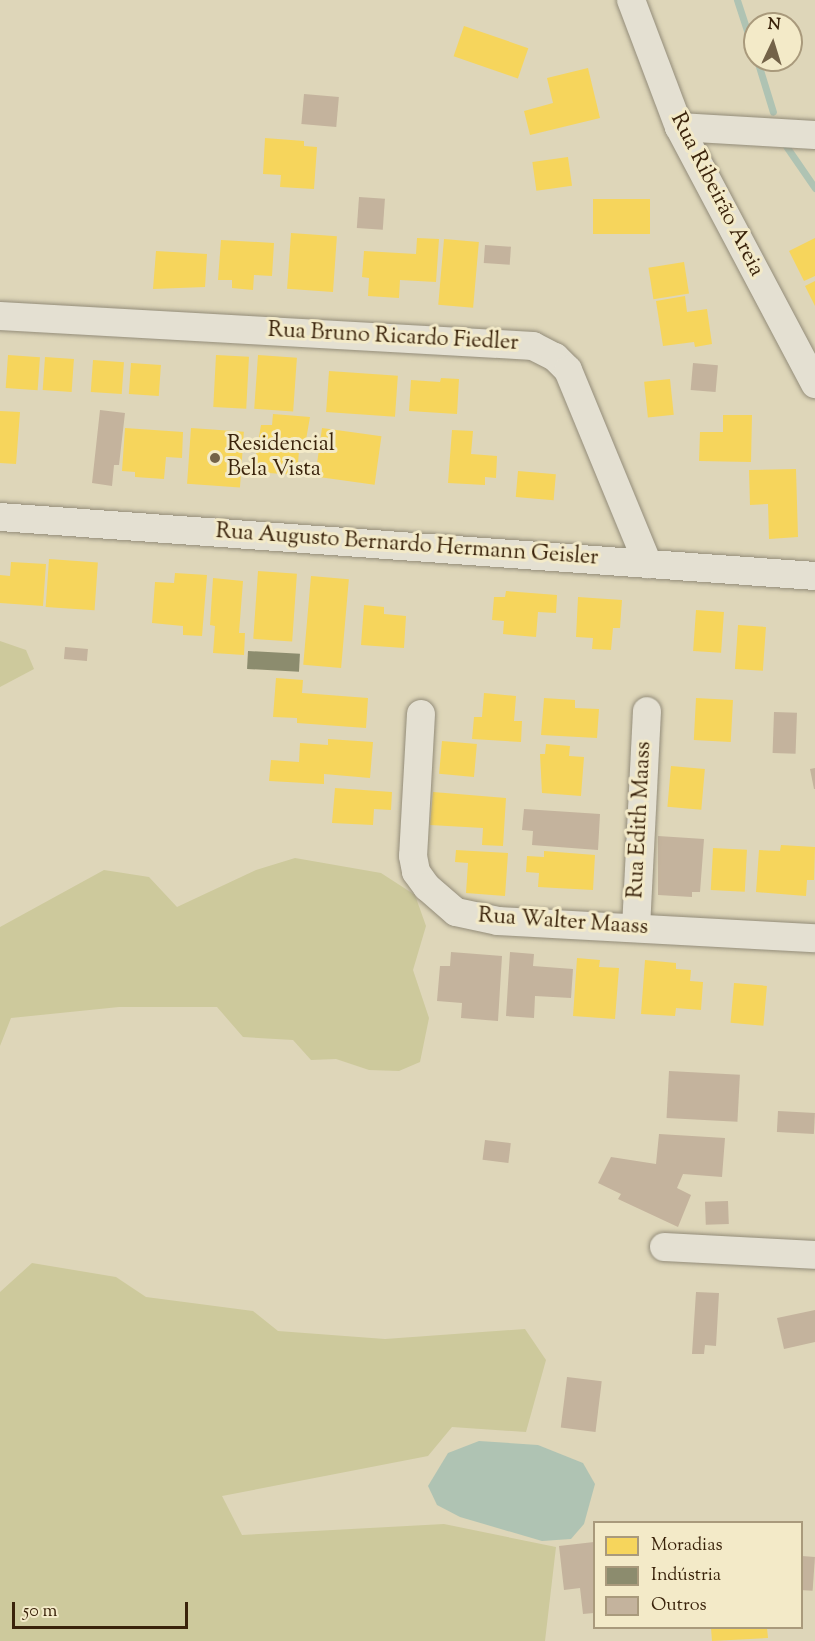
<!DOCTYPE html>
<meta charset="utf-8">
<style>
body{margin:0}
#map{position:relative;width:815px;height:1641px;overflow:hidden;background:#ded6b9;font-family:"Sorts Mill Goudy",serif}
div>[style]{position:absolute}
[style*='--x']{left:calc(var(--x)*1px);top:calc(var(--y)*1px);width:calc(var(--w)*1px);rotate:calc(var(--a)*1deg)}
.green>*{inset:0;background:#cdc99c}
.water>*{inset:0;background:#afc3b3}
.homes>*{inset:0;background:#f6d55c;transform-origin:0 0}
.industry>*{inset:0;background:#8c8c6e;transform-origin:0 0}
.stream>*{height:7px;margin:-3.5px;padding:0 3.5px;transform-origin:3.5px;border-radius:3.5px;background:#afc3b3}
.building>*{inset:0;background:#c4b39d;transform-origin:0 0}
.roads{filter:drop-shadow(0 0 2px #938c79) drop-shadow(0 0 2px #938c79)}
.street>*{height:28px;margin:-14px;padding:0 14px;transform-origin:14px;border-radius:14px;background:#e4e0d2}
.dots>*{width:16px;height:16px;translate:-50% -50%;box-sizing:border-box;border:3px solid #f3eac8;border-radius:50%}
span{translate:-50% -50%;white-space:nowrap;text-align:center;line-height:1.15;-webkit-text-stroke:6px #f3eac8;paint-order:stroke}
.street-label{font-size:22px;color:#3a230b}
.poi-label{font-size:22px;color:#3a230b}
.left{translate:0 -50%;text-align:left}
.legend{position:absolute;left:593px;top:1521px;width:210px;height:108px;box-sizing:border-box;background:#f3eac8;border:2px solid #a99a7c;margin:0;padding:8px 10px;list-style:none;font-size:18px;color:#3a230b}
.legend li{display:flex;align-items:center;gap:12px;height:30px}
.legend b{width:30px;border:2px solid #a99a7c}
.north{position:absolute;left:743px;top:12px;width:60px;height:60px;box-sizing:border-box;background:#f3eac8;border:2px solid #a99a7c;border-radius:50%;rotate:4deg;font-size:16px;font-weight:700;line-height:24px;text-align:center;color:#3a230b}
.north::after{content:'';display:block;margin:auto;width:21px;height:27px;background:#736248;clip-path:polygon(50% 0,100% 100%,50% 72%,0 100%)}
.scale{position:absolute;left:12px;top:1602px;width:176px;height:27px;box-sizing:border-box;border:3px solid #3a230b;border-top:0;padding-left:8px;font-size:18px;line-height:21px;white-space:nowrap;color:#3a230b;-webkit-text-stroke:4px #f3eac8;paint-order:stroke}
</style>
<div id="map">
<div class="green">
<div style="clip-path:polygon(0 641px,26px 650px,34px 669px,0 687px)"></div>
<div style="clip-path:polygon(295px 858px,381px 873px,415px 895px,426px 926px,413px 970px,429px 1018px,420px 1062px,399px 1071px,369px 1070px,336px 1059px,311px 1060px,293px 1040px,243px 1037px,217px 1007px,119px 1007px,11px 1018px,0 1046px,0 927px,104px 870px,149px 877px,177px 907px,256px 870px)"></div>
<div style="clip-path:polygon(32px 1263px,116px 1277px,146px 1297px,253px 1311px,278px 1331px,385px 1339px,525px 1329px,546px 1360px,526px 1432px,452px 1427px,428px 1456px,222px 1496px,242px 1535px,444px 1524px,556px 1547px,545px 1641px,0 1641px,0 1292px)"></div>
</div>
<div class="water">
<div style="clip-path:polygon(479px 1441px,538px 1445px,583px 1463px,595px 1484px,584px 1524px,571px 1539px,542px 1541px,460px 1517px,437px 1505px,428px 1486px,448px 1453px)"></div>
</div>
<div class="homes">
<div style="left:464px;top:26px;width:68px;height:32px;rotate:19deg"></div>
<div style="clip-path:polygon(588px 68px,600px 118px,530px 135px,524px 111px,553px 103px,547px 78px)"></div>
<div style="clip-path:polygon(265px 138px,304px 141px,304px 146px,317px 147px,314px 189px,280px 187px,281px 175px,263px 174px)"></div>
<div style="left:568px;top:157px;width:29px;height:36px;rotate:82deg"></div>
<div style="left:593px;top:199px;width:57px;height:35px"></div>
<div style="left:291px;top:233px;width:46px;height:56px;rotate:4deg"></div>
<div style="clip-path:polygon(417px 238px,439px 239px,436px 282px,400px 280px,399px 298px,368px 296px,369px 278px,362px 277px,364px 251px,416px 254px)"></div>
<div style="clip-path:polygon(815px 238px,815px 276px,804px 281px,789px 251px)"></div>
<div style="left:444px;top:239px;width:35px;height:66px;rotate:5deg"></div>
<div style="clip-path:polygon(221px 240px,274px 243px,272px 276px,254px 275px,253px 290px,232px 288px,232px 280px,218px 280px)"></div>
<div style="clip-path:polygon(156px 251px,207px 254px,205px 287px,153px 289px)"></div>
<div style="left:684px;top:262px;width:32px;height:36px;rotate:81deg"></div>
<div style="clip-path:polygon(815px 281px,815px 306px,805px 286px)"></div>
<div style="clip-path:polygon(685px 296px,687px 312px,707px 309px,712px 344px,695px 347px,694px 342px,663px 346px,656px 301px)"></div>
<div style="left:8px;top:355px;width:32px;height:33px;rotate:4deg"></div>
<div style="left:216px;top:355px;width:33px;height:52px;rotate:3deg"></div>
<div style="left:258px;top:355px;width:39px;height:54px;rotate:4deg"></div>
<div style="left:45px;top:357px;width:29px;height:33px;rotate:4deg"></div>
<div style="left:93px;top:360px;width:31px;height:32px;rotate:4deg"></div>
<div style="left:131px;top:363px;width:30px;height:31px;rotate:4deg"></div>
<div style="left:329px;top:371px;width:69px;height:41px;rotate:4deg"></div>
<div style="clip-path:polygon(441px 378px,459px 379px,457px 414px,409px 411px,411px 380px,440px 382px)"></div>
<div style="left:670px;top:379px;width:36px;height:26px;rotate:84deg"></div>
<div style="clip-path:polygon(0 411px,20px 412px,16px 464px,0 463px)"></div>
<div style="clip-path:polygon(273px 414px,310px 417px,304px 451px,299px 451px,297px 475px,253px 472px,261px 425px,272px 425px)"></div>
<div style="clip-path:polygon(723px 415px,752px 415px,751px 462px,699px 461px,700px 432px,723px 432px)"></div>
<div style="clip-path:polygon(125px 428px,183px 432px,182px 458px,166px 457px,164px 479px,135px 477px,135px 472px,122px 471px)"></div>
<div style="left:191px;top:428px;width:53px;height:56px;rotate:4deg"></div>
<div style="left:322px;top:428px;width:60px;height:49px;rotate:8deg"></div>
<div style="clip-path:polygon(452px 430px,473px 431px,471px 454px,497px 456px,496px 478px,485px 477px,485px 485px,448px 483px)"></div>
<div style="clip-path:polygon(796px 469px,798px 537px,769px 539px,768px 504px,750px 505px,749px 470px)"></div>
<div style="left:518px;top:471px;width:38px;height:26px;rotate:5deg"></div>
<div style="left:49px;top:559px;width:49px;height:48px;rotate:4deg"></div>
<div style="clip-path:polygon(11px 562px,46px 564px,43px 606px,0 603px,0 575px,10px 576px)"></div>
<div style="left:258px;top:571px;width:39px;height:68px;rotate:4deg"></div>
<div style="clip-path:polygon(175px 573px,207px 575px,202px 636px,183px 635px,183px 626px,152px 623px,155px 582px,174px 583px)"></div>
<div style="left:311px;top:576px;width:38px;height:89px;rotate:5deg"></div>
<div style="clip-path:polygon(213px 578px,243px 581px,239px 633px,245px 633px,244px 655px,213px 653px,215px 626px,210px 625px)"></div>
<div style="clip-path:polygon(506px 591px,557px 595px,556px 613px,538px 612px,536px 637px,503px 634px,504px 621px,492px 620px,494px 597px,505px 597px)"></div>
<div style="clip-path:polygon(578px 597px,622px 600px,620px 628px,613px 628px,611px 650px,592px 649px,593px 638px,576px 637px)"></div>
<div style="clip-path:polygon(364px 605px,384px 607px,384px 614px,406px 616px,404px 648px,361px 645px)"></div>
<div style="left:696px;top:610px;width:28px;height:41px;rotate:4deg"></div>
<div style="left:738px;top:625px;width:28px;height:44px;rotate:4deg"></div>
<div style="clip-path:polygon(276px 678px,303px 680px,302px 693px,368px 698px,366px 728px,297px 723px,297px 718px,273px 717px)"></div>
<div style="clip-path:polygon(484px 693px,516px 696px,514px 721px,522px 721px,521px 742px,472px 739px,474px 717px,482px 717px)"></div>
<div style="clip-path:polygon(544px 698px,575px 700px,575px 708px,599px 709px,597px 738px,541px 735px)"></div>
<div style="left:696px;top:698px;width:37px;height:42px;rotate:3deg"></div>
<div style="clip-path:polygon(328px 739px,373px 742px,370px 778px,324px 774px,324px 784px,269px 781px,271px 760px,299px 762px,300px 743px,328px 745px)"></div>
<div style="left:442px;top:741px;width:35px;height:33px;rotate:5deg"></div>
<div style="clip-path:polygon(546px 744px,570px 746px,569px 756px,584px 757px,581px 796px,542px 793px,540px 754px,545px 754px)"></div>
<div style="left:671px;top:766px;width:34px;height:41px;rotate:5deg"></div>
<div style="clip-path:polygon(335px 788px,392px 792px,391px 810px,374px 809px,373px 825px,332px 823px)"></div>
<div style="clip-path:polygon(433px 792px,506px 798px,503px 846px,482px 845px,483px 828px,430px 825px)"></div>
<div style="clip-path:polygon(781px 845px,815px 847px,814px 880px,807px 880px,806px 896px,756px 892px,759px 850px,780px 851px)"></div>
<div style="left:713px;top:848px;width:34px;height:42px;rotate:3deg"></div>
<div style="clip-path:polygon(456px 850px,508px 853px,505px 896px,466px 893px,468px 863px,455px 862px)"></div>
<div style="clip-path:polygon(544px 851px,595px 855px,593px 890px,538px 887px,539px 873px,526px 872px,527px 856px,544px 857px)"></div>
<div style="clip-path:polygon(577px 958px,600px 960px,599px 967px,619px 968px,615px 1019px,573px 1016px)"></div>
<div style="clip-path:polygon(645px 960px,676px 963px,676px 969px,691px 970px,690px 981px,703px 982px,701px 1010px,676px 1008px,675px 1016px,641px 1014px)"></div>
<div style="left:734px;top:983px;width:33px;height:40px;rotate:5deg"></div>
<div style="clip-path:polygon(711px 1628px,767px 1628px,768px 1638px,712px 1641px)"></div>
</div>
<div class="industry">
<div style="left:248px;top:651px;width:52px;height:18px;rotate:3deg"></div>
</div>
<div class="stream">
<div style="--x:737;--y:0;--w:58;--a:71.9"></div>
<div style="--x:757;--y:60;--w:54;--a:72.9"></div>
<div style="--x:786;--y:146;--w:51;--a:55.4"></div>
</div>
<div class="building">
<div style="left:304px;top:94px;width:35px;height:30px;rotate:5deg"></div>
<div style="left:359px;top:197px;width:26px;height:31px;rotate:4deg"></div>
<div style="left:485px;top:245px;width:26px;height:18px;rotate:4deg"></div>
<div style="left:693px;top:363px;width:25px;height:27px;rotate:5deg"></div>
<div style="clip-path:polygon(100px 410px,125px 413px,119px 465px,114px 465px,112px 486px,92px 483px)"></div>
<div style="left:65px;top:647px;width:23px;height:12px;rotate:5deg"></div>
<div style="left:774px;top:712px;width:23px;height:41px;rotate:2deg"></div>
<div style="clip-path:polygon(815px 768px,815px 789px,814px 789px,810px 769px)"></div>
<div style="clip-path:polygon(524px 809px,600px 814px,598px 850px,532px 845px,533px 831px,522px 830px)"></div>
<div style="clip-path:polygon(658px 836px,704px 839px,700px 892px,692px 892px,692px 897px,658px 895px)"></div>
<div style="clip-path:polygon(451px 952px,502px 956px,498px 1021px,461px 1018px,462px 1003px,437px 1001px,440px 966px,450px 966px)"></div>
<div style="clip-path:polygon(510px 952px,534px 954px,533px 966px,573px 969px,571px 998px,535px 996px,534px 1018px,506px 1016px)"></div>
<div style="left:669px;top:1071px;width:71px;height:47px;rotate:3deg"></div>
<div style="left:778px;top:1111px;width:37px;height:21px;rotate:3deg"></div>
<div style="clip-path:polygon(659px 1134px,725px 1138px,722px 1177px,683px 1174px,677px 1188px,691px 1195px,678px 1227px,618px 1199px,621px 1194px,598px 1183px,611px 1157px,656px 1164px)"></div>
<div style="left:485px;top:1140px;width:26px;height:20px;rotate:7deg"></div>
<div style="left:728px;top:1201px;width:23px;height:23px;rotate:88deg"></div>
<div style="clip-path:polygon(696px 1292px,719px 1293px,716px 1346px,705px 1345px,704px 1354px,692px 1354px)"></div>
<div style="clip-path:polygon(815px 1310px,815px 1342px,784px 1349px,777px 1318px)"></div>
<div style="left:567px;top:1377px;width:35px;height:51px;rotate:7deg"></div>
<div style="clip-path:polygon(594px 1542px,594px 1613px,583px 1614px,580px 1588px,564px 1590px,559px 1546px)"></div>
<div style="left:802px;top:1556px;width:13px;height:34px;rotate:4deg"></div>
</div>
<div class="roads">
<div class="street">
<div style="--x:631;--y:0;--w:136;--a:69.3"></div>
<div style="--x:679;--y:127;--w:291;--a:62.1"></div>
<div style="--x:679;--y:127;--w:136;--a:3.4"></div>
<div style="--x:0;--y:316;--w:534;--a:3.22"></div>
<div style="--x:533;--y:346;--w:25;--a:27"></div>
<div style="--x:555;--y:357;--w:18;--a:45"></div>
<div style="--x:568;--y:370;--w:210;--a:67.6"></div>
<div style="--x:0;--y:517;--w:817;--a:4.14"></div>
<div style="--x:421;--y:714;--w:142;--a:93.2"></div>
<div style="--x:413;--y:856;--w:16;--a:79"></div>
<div style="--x:416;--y:872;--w:19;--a:54"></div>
<div style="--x:427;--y:887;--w:38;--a:41"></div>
<div style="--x:456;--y:912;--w:43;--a:12.1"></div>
<div style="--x:498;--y:921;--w:317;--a:3.1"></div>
<div style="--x:636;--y:928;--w:217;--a:-87.1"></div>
<div style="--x:664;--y:1247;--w:151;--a:3"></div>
</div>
</div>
<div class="dots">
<div style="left:215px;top:458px;background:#736248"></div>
</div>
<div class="street-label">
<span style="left:716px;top:195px;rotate:63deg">Rua Ribeirão Areia</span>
<span style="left:393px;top:338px;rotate:3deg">Rua Bruno Ricardo Fiedler</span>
<span style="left:407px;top:546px;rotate:4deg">Rua Augusto Bernardo Hermann Geisler</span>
<span style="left:641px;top:820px;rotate:-87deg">Rua Edith Maass</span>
<span style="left:563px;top:923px;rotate:4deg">Rua Walter Maass</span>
</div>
<div class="poi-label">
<span class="left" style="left:227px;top:458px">Residencial<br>Bela Vista</span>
</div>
<ul class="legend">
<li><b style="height:16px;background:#f6d55c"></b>Moradias</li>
<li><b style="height:16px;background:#8c8c6e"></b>Indústria</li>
<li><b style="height:16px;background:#c4b39d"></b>Outros</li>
</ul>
<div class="north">N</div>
<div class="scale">50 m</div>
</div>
